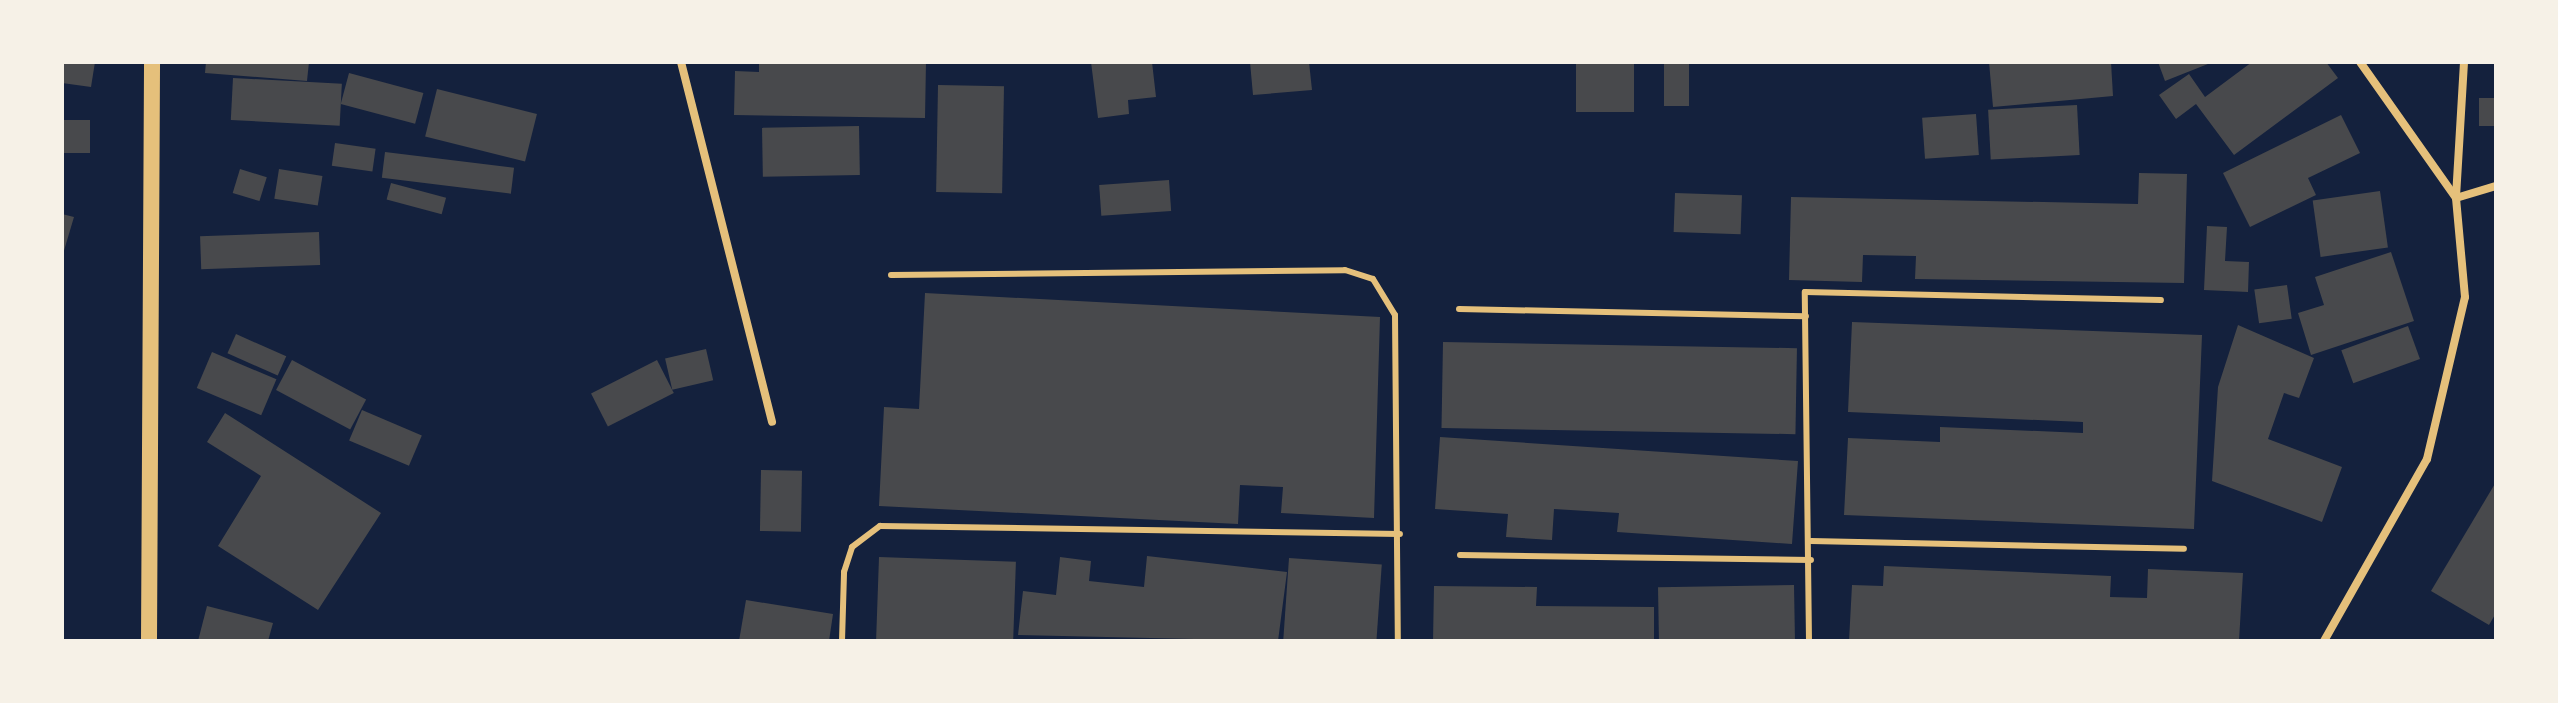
<!DOCTYPE html>
<style>
body{margin:0}
#map{position:relative;width:2558px;height:703px;overflow:hidden;background:#14213d;font-family:Overpass,sans-serif}
div>[style]{position:absolute}
[style*='--x']{left:calc(var(--x)*1px);top:calc(var(--y)*1px);width:calc(var(--w)*1px);rotate:calc(var(--a)*1deg)}
.building>*{inset:0;background:#48494c;transform-origin:0 0}
.service>*{height:6px;margin:-3px;padding:0 3px;transform-origin:3px;border-radius:3px;background:#e5c07b}
.minor>*{height:8px;margin:-4px;padding:0 4px;transform-origin:4px;border-radius:4px;background:#e5c07b}
.secondary>*{height:16px;margin:-8px;padding:0 8px;transform-origin:8px;border-radius:8px;background:#e5c07b}
span{translate:-50% -50%;white-space:nowrap;text-align:center;line-height:1.15;-webkit-text-stroke:6px #f6f1e7;paint-order:stroke}
.frame{position:absolute;inset:0;border:64px solid #f6f1e7;pointer-events:none}
</style>
<div id="map">
<div class="building">
<div style="clip-path:polygon(62px 62px,95px 62px,91px 87px,62px 83px)"></div>
<div style="clip-path:polygon(206px 62px,309px 62px,307px 81px,205px 73px)"></div>
<div style="clip-path:polygon(759px 62px,926px 62px,925px 118px,734px 115px,735px 71px,759px 72px)"></div>
<div style="clip-path:polygon(1091px 62px,1152px 62px,1156px 97px,1128px 100px,1129px 114px,1098px 118px)"></div>
<div style="clip-path:polygon(1250px 62px,1309px 62px,1312px 90px,1253px 95px)"></div>
<div style="left:1576px;top:62px;width:58px;height:50px"></div>
<div style="left:1664px;top:62px;width:25px;height:44px"></div>
<div style="clip-path:polygon(1989px 62px,2111px 62px,2113px 96px,1993px 107px)"></div>
<div style="clip-path:polygon(2158px 62px,2213px 62px,2165px 81px)"></div>
<div style="clip-path:polygon(2252px 62px,2326px 62px,2338px 78px,2234px 155px,2196px 104px,2176px 119px,2159px 95px,2189px 74px,2205px 97px)"></div>
<div style="left:349px;top:73px;width:77px;height:32px;rotate:15deg"></div>
<div style="left:233px;top:78px;width:109px;height:42px;rotate:3deg"></div>
<div style="left:938px;top:85px;width:66px;height:107px;rotate:1deg"></div>
<div style="left:437px;top:89px;width:103px;height:49px;rotate:14deg"></div>
<div style="left:2496px;top:98px;width:28px;height:17px;rotate:90deg"></div>
<div style="left:2077px;top:105px;width:50px;height:89px;rotate:87deg"></div>
<div style="left:1976px;top:114px;width:41px;height:54px;rotate:86deg"></div>
<div style="clip-path:polygon(2341px 115px,2360px 153px,2308px 178px,2316px 195px,2250px 227px,2223px 173px)"></div>
<div style="left:62px;top:120px;width:28px;height:33px"></div>
<div style="left:859px;top:126px;width:49px;height:97px;rotate:89deg"></div>
<div style="left:335px;top:143px;width:41px;height:23px;rotate:8deg"></div>
<div style="left:385px;top:152px;width:130px;height:26px;rotate:7deg"></div>
<div style="left:240px;top:169px;width:28px;height:25px;rotate:17deg"></div>
<div style="left:279px;top:169px;width:44px;height:30px;rotate:9deg"></div>
<div style="clip-path:polygon(2139px 173px,2187px 174px,2184px 283px,1915px 279px,1916px 256px,1863px 255px,1862px 282px,1789px 280px,1791px 197px,2138px 204px)"></div>
<div style="left:1169px;top:180px;width:31px;height:70px;rotate:86deg"></div>
<div style="left:391px;top:183px;width:57px;height:17px;rotate:15deg"></div>
<div style="left:2380px;top:191px;width:57px;height:68px;rotate:82deg"></div>
<div style="left:1675px;top:193px;width:67px;height:39px;rotate:2deg"></div>
<div style="clip-path:polygon(62px 214px,74px 217px,63px 254px,62px 254px)"></div>
<div style="clip-path:polygon(2207px 226px,2227px 227px,2225px 261px,2249px 262px,2248px 292px,2204px 290px)"></div>
<div style="left:319px;top:232px;width:33px;height:119px;rotate:88deg"></div>
<div style="clip-path:polygon(2391px 252px,2414px 321px,2311px 355px,2298px 313px,2324px 305px,2315px 277px)"></div>
<div style="left:2287px;top:285px;width:34px;height:33px;rotate:82deg"></div>
<div style="clip-path:polygon(925px 293px,1380px 317px,1374px 518px,1281px 513px,1283px 487px,1240px 485px,1238px 524px,879px 506px,884px 407px,919px 409px)"></div>
<div style="clip-path:polygon(1852px 322px,2202px 335px,2194px 529px,1844px 515px,1848px 438px,1940px 442px,1940px 427px,2083px 433px,2083px 422px,1848px 412px)"></div>
<div style="clip-path:polygon(2238px 325px,2314px 358px,2299px 398px,2284px 393px,2268px 439px,2342px 467px,2322px 522px,2212px 481px,2218px 387px)"></div>
<div style="left:2408px;top:326px;width:35px;height:71px;rotate:70deg"></div>
<div style="left:236px;top:334px;width:55px;height:21px;rotate:24deg"></div>
<div style="left:1443px;top:342px;width:354px;height:86px;rotate:1deg"></div>
<div style="left:706px;top:349px;width:32px;height:42px;rotate:77deg"></div>
<div style="left:212px;top:352px;width:70px;height:39px;rotate:23deg"></div>
<div style="left:292px;top:360px;width:84px;height:34px;rotate:28deg"></div>
<div style="left:657px;top:360px;width:37px;height:74px;rotate:63deg"></div>
<div style="left:362px;top:410px;width:65px;height:33px;rotate:23deg"></div>
<div style="clip-path:polygon(225px 413px,381px 513px,318px 610px,218px 546px,261px 476px,207px 442px)"></div>
<div style="clip-path:polygon(1440px 437px,1798px 461px,1792px 544px,1617px 532px,1619px 513px,1554px 509px,1552px 540px,1506px 537px,1508px 514px,1435px 509px)"></div>
<div style="left:761px;top:470px;width:41px;height:61px;rotate:1deg"></div>
<div style="clip-path:polygon(2496px 482px,2496px 613px,2489px 625px,2431px 591px)"></div>
<div style="clip-path:polygon(1147px 556px,1287px 572px,1278px 641px,1018px 635px,1023px 591px,1056px 595px,1060px 557px,1091px 561px,1089px 581px,1144px 587px)"></div>
<div style="left:879px;top:557px;width:137px;height:84px;rotate:2deg"></div>
<div style="left:1289px;top:558px;width:93px;height:83px;rotate:4deg"></div>
<div style="clip-path:polygon(1884px 566px,2111px 576px,2110px 597px,2147px 598px,2148px 569px,2243px 573px,2239px 641px,1849px 641px,1852px 585px,1883px 586px)"></div>
<div style="left:1794px;top:585px;width:56px;height:136px;rotate:89deg"></div>
<div style="clip-path:polygon(1434px 586px,1537px 587px,1536px 606px,1654px 607px,1654px 641px,1433px 641px)"></div>
<div style="clip-path:polygon(746px 600px,833px 614px,829px 641px,739px 641px)"></div>
<div style="clip-path:polygon(207px 606px,273px 623px,268px 641px,198px 641px)"></div>
</div>
<div class="service">
<div style="--x:891;--y:275;--w:454;--a:-0.6"></div>
<div style="--x:1345;--y:270;--w:29;--a:18"></div>
<div style="--x:1373;--y:279;--w:42;--a:58.6"></div>
<div style="--x:1395;--y:315;--w:326;--a:89.5"></div>
<div style="--x:1459;--y:309;--w:347;--a:1.2"></div>
<div style="--x:1811;--y:541;--w:373;--a:1.2"></div>
<div style="--x:1460;--y:555;--w:351;--a:0.8"></div>
<div style="--x:842;--y:641;--w:69;--a:-88.3"></div>
<div style="--x:844;--y:572;--w:26;--a:-72"></div>
<div style="--x:852;--y:547;--w:35;--a:-37"></div>
<div style="--x:880;--y:526;--w:520;--a:0.88"></div>
<div style="--x:1809;--y:641;--w:349;--a:-90.7"></div>
<div style="--x:1805;--y:292;--w:356;--a:1.3"></div>
</div>
<div class="minor">
<div style="--x:681;--y:62;--w:371;--a:75.8"></div>
<div style="--x:2456;--y:197;--w:135;--a:-86.6"></div>
<div style="--x:2456;--y:198;--w:42;--a:-16.7"></div>
<div style="--x:2324;--y:641;--w:209;--a:-60.5"></div>
<div style="--x:2427;--y:459;--w:166;--a:-76.8"></div>
<div style="--x:2465;--y:297;--w:99;--a:-95.2"></div>
<div style="--x:2456;--y:198;--w:166;--a:-125.2"></div>
</div>
<div class="secondary">
<div style="--x:149;--y:641;--w:579;--a:-89.7"></div>
</div>
<div class="frame"></div>
</div>
